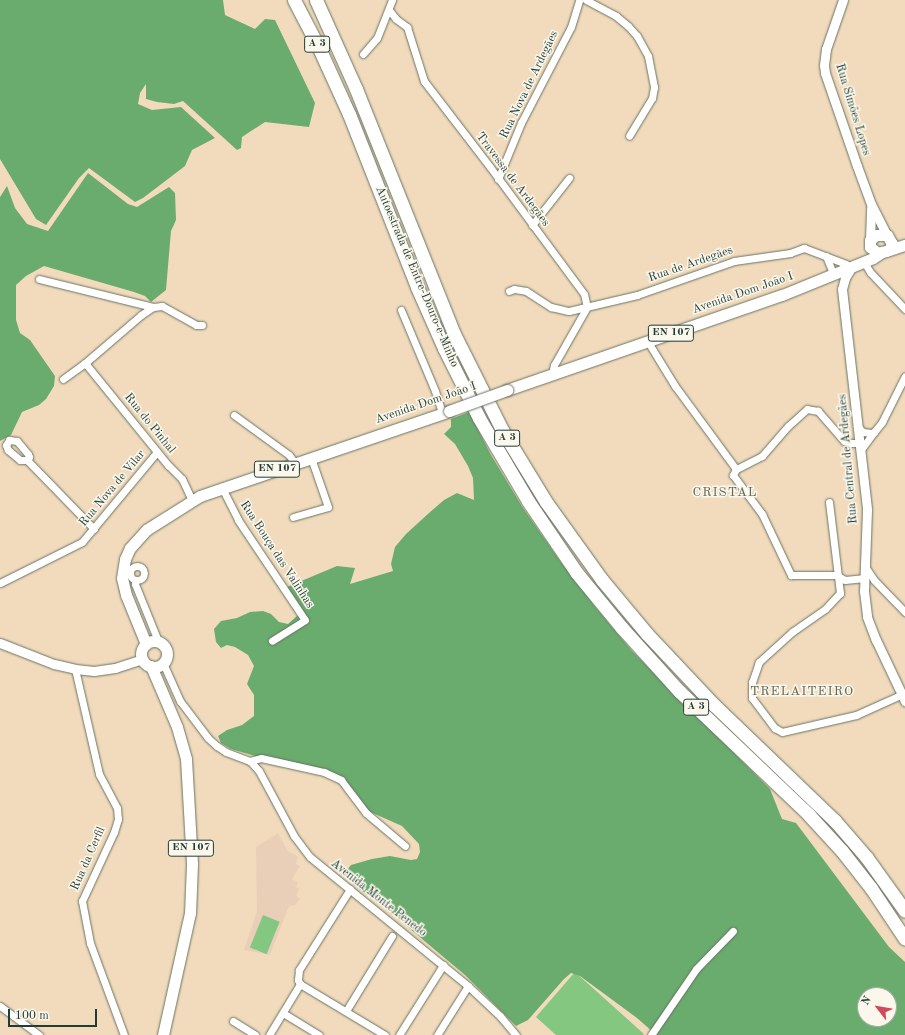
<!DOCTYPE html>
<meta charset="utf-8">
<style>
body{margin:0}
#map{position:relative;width:905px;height:1035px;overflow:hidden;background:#f2dbbc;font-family:"Old Standard TT",serif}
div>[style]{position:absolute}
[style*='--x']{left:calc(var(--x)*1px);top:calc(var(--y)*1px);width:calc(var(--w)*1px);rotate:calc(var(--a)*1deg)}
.built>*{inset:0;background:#e9cfb8}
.green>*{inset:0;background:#83c780;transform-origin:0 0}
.forest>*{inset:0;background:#6aac6e}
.roads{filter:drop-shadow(0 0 1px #697464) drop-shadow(0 0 1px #697464)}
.minor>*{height:7px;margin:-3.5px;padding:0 3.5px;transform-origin:3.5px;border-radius:3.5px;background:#fff}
.minor>.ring{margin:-3.5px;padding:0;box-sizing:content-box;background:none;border:7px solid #fff;border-radius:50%}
.tertiary>*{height:9px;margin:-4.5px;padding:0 4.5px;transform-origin:4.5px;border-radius:4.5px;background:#fff}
.primary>*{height:11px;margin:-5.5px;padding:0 5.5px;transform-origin:5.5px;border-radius:5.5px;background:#fff}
.primary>.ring{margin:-5.5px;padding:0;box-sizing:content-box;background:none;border:11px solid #fff;border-radius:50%}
.motorway>*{height:13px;margin:-6.5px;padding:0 6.5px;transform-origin:6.5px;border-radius:6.5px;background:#fff}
.bridges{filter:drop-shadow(0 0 1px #697464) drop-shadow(0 0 1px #697464)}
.primary-bridge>*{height:11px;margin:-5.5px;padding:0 5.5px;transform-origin:5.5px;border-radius:5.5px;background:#fff}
span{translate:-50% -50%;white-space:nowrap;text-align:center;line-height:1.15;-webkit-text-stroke:3px #fbf7ec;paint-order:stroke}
.shield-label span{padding:1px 3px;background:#fbf7ec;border:1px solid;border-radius:3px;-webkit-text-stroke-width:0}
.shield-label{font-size:11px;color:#1f3d34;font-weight:700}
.street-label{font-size:12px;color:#1f3d34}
.neighbourhood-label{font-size:13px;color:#656952;letter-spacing:1px}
.north{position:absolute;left:857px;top:987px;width:40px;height:40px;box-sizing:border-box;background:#fbf7ec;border:1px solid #a3ada2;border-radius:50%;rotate:301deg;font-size:11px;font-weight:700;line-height:16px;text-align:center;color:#1f3d34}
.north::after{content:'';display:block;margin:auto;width:14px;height:18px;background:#d1495b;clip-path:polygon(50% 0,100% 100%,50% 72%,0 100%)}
.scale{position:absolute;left:8px;top:1009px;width:89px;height:18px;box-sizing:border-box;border:2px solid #1f3d34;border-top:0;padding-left:5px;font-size:12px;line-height:14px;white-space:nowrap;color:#1f3d34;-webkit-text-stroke:3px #fbf7ec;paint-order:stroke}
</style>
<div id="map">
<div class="built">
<div style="clip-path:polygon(278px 833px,288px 851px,298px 857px,296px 864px,300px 866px,292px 879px,298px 883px,296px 887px,299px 889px,296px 895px,300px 899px,295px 905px,289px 906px,270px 955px,244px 950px,257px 911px,256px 847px)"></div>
</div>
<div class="green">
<div style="left:263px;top:915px;width:18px;height:35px;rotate:22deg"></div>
<div style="clip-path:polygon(575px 972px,644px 1034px,643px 1035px,556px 1035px,536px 1017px)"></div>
</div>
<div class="forest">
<div style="clip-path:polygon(0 0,223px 0,225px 15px,255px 29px,265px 19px,275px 20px,315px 103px,309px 127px,265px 122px,242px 137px,241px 148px,237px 150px,183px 101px,174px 104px,157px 102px,146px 99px,146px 84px,140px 93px,138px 104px,152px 110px,181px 107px,215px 138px,192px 150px,185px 166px,143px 198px,135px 202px,89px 168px,79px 178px,46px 225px,36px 219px,0 159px)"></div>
<div style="clip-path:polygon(88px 173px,128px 204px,137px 207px,169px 187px,175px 193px,176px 220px,171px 231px,166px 290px,151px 302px,145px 296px,134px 292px,44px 266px,26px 276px,16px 285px,16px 320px,20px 333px,30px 340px,55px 376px,54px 386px,46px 399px,39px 405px,22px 412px,11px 435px,0 441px,0 197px,7px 186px,15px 208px,27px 224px,48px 231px)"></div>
<div style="clip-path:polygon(evenodd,469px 412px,491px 455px,523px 508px,560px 561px,596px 608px,632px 651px,770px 789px,782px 819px,796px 823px,889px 947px,905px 962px,905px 1035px,653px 1035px,653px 1032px,637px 1018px,580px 976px,571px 973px,564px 979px,528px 1020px,516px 1026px,465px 975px,409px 928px,398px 917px,353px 884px,346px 871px,351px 865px,372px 859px,390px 856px,411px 860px,417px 859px,420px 852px,419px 844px,402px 826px,359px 807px,330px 773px,265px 759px,231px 749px,221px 743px,218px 736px,227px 730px,242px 725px,254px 716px,254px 695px,247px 684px,254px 666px,248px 655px,235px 647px,227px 645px,221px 648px,216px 642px,214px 629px,221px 621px,237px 618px,250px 612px,263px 611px,271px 614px,279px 622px,288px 624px,298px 615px,287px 587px,337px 566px,355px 568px,350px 584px,393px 571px,391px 564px,395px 547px,406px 534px,429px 513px,444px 500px,457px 493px,474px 500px,473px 478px,468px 466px,455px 444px,444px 434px,451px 427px,451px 419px,469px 412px,865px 995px,889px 995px,889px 1019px,865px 1019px,865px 995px)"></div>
</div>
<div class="roads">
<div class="minor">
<div style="--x:586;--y:0;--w:34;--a:28"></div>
<div style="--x:616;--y:16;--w:16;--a:40"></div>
<div style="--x:628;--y:26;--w:13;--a:48"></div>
<div style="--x:637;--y:36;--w:23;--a:61"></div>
<div style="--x:648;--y:56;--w:32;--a:79"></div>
<div style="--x:654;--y:87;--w:11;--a:100"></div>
<div style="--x:652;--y:98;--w:44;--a:121.2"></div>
<div style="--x:389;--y:10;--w:11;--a:52"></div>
<div style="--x:396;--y:19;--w:14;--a:36"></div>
<div style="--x:407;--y:27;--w:57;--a:72.5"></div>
<div style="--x:424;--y:81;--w:108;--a:52.5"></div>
<div style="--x:490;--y:167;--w:158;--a:53.5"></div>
<div style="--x:584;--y:294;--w:13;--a:77"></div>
<div style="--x:587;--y:307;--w:67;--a:119.6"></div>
<div style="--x:554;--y:365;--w:9;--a:103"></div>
<div style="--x:363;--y:54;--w:21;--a:-49"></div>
<div style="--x:377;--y:38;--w:41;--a:-68.5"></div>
<div style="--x:498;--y:179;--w:61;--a:-67.7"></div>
<div style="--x:521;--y:123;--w:108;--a:-62.5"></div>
<div style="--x:571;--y:27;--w:28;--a:-73"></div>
<div style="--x:532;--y:225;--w:60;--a:-51.8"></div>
<div style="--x:826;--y:256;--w:18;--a:68"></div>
<div style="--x:864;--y:262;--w:12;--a:59"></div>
<div style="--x:870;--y:272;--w:51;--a:46.6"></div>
<div style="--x:39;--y:279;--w:117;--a:13.8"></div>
<div style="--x:509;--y:291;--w:5;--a:-22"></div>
<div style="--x:514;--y:289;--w:12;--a:9"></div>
<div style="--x:526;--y:291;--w:30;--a:33"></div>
<div style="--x:551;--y:307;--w:18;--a:13"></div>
<div style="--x:569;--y:311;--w:70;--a:-13.2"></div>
<div style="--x:637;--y:295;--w:103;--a:-19.3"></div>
<div style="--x:734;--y:261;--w:57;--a:-8.1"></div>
<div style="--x:790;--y:253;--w:15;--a:-20"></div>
<div style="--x:804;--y:248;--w:45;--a:20.9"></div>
<div style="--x:401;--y:310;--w:88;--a:67.2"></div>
<div style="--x:435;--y:391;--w:23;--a:72"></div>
<div style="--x:648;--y:342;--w:52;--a:58.5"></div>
<div style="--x:675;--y:386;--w:103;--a:53.7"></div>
<div style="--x:85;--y:363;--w:132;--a:50.9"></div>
<div style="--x:168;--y:465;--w:20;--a:45"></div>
<div style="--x:182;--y:479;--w:23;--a:65"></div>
<div style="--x:63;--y:379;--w:27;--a:-36"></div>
<div style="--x:85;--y:363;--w:74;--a:-40.6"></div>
<div style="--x:141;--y:315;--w:14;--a:-34"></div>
<div style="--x:153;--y:307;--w:9;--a:-6"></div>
<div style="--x:162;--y:306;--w:39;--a:29"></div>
<div style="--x:196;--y:325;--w:6;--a:0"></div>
<div style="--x:234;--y:415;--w:68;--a:36"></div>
<div style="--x:289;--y:455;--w:10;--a:53"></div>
<div style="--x:857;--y:426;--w:8;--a:45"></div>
<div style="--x:863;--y:432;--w:8;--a:7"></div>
<div style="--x:871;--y:433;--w:3;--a:-18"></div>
<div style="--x:874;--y:432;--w:13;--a:-51"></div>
<div style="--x:882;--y:422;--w:51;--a:-63.4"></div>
<div style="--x:859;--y:443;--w:8;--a:180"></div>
<div style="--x:851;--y:443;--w:7;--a:-164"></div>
<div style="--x:844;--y:441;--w:40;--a:-131"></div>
<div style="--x:818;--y:411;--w:11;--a:-170"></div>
<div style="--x:807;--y:409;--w:25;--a:138"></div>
<div style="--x:788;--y:426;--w:40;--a:131"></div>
<div style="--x:762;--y:456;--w:29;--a:153"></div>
<div style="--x:736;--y:469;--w:7;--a:117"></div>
<div style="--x:733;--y:475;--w:49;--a:53.4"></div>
<div style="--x:762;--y:514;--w:68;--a:64.6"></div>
<div style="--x:791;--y:575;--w:45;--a:0"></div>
<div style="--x:836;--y:575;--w:10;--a:29"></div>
<div style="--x:845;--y:580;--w:20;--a:-6"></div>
<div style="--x:860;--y:451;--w:24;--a:-54"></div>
<div style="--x:27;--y:460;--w:7;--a:180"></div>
<div style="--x:20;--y:460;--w:16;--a:-140"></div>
<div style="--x:8;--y:450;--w:5;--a:-112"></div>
<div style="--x:6;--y:445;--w:6;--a:-59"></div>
<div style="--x:9;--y:440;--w:8;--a:7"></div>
<div style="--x:17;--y:441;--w:17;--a:50"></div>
<div style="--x:28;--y:454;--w:3;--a:72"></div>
<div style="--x:29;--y:457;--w:4;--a:124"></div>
<div style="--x:27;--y:460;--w:96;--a:45.8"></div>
<div style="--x:222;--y:488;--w:36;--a:63"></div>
<div style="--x:238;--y:520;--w:120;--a:56.2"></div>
<div style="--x:305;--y:620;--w:39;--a:148"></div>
<div style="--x:829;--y:502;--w:92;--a:83.1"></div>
<div style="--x:840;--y:593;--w:22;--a:133"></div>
<div style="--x:825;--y:609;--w:40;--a:145.1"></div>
<div style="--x:792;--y:632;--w:45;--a:137.7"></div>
<div style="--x:759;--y:662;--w:21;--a:109"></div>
<div style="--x:752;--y:682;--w:16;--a:90"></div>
<div style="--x:752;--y:698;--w:38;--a:53"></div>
<div style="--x:775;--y:728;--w:8;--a:30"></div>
<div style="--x:782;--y:732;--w:76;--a:-12.9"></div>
<div style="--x:856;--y:715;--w:54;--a:-24.2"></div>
<div style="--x:293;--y:517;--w:36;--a:-16"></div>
<div style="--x:328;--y:507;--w:52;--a:-109.1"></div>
<div class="ring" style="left:130px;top:566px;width:7px;height:7px"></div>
<div style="--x:866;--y:568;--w:14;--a:56"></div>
<div style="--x:874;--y:580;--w:45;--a:45.9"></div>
<div style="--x:136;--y:580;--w:4;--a:104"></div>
<div style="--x:135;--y:584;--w:61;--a:68"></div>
<div style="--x:0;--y:583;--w:92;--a:-26.6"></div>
<div style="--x:82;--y:542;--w:117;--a:-50.2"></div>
<div style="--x:163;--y:663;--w:42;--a:65.9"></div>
<div style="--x:180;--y:701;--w:46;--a:52.9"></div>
<div style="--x:208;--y:738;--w:12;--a:42"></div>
<div style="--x:217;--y:746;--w:11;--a:34"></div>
<div style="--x:226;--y:752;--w:26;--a:21"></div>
<div style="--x:250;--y:761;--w:11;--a:-15"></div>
<div style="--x:261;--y:758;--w:65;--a:12.5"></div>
<div style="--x:324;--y:772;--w:19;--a:25"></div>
<div style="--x:341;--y:780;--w:41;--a:52.9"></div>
<div style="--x:366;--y:813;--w:51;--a:40.2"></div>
<div style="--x:75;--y:669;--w:108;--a:77.1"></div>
<div style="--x:99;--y:774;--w:38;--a:62"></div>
<div style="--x:117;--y:808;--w:11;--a:85"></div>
<div style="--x:118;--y:819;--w:14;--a:107"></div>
<div style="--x:114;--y:832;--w:76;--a:114.9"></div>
<div style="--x:82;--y:901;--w:43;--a:79.2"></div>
<div style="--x:90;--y:943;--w:98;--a:69.7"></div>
<div style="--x:250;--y:761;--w:13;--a:48"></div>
<div style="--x:259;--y:771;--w:74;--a:61.7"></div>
<div style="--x:294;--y:836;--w:26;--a:53"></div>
<div style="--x:310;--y:857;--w:204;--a:39.2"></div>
<div style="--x:468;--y:986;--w:44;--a:43.2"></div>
<div style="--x:500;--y:1016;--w:25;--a:50"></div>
<div style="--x:350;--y:889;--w:96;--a:122.2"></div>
<div style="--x:299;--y:970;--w:10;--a:96"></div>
<div style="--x:298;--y:980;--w:4;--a:63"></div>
<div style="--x:300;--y:984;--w:99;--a:31"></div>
<div style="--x:0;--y:1006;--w:49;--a:36.6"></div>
<div style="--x:346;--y:1011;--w:88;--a:-58.5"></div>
<div style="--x:283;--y:1013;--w:42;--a:31.4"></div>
<div style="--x:233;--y:1021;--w:26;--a:32"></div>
<div style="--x:269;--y:1035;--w:60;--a:-58.7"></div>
<div style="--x:399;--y:1035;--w:83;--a:-57.8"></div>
<div style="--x:437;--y:1035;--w:58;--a:-57.7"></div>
<div style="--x:651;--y:1035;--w:80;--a:-55.7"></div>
<div style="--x:696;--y:969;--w:53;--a:-45.8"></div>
</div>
<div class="tertiary">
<div style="--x:843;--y:0;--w:52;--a:109.1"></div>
<div style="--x:826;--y:49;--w:16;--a:97"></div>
<div style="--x:824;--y:65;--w:8;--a:83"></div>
<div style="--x:825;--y:73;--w:98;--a:71"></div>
<div style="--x:857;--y:166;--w:40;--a:69.8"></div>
<div style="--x:871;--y:204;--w:35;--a:63"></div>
<div style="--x:870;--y:240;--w:32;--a:-88"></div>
<div style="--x:851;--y:268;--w:12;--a:121"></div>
<div style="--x:845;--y:278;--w:11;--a:105"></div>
<div style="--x:842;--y:289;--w:222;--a:83.5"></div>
<div style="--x:867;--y:510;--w:81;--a:92.1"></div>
<div style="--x:864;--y:591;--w:26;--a:83"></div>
<div style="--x:867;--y:617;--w:25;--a:69"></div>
<div style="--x:876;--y:640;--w:68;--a:64.6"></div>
<div style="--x:0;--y:643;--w:58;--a:21.3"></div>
<div style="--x:54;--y:664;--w:22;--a:13"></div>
<div style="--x:75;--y:669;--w:19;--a:6"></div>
<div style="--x:94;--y:671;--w:21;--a:-8"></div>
<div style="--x:115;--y:668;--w:29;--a:-18"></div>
</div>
<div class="primary">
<div style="--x:889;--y:250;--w:7;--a:-63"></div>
<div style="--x:892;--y:244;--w:10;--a:-119"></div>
<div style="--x:887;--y:235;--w:11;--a:180"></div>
<div style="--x:876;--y:235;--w:8;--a:140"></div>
<div style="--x:870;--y:240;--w:7;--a:90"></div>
<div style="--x:870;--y:247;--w:10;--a:37"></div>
<div style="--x:878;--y:253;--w:8;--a:-14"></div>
<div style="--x:886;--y:251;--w:20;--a:-18"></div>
<div style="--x:507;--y:390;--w:291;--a:-19.1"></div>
<div style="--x:782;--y:295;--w:98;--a:-22.1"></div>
<div style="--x:873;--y:258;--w:11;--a:-34"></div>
<div class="ring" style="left:141px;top:641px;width:15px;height:15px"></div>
<div style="--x:146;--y:644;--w:53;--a:-112.2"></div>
<div style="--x:126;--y:595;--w:17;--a:-103"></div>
<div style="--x:122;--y:578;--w:19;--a:-81"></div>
<div style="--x:125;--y:559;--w:12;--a:-66"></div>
<div style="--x:130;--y:548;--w:24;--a:-48"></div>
<div style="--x:146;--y:530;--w:64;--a:-32.2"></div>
<div style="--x:200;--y:496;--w:263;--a:-18.8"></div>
<div style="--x:151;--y:666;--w:66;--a:66.9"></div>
<div style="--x:177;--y:727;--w:33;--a:74"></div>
<div style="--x:186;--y:759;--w:105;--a:86.7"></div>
<div style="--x:192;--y:864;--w:49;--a:92.3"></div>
<div style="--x:190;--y:913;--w:125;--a:102.5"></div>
</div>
<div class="motorway">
<div style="--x:294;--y:0;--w:54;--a:62.5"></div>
<div style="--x:319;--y:48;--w:72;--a:65.6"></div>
<div style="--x:349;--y:114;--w:186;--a:68.5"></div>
<div style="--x:417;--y:287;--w:67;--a:66.1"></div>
<div style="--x:444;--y:348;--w:78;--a:63.4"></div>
<div style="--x:479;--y:418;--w:96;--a:59.4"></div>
<div style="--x:528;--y:501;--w:86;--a:55.9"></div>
<div style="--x:576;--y:572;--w:72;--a:50.6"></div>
<div style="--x:622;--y:628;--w:85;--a:47.9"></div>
<div style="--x:679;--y:691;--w:180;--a:43.6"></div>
<div style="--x:809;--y:815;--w:49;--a:47.5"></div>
<div style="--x:842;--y:851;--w:47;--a:51.9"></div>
<div style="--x:871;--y:888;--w:61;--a:56.3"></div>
<div style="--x:316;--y:0;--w:98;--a:65.8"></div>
<div style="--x:356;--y:89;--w:264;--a:68.2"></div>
<div style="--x:454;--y:334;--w:107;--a:63.4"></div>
<div style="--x:502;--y:430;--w:84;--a:58.6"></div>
<div style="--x:546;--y:502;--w:96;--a:54.3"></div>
<div style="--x:602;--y:580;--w:70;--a:50.2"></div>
<div style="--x:647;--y:634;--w:98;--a:46.7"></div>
<div style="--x:714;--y:705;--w:168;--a:43.8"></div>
<div style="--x:835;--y:821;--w:49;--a:49.1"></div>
<div style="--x:867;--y:858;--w:65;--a:54.4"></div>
</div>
</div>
<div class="bridges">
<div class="primary-bridge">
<div style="--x:449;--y:411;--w:62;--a:-19.9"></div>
</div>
</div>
<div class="shield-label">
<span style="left:317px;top:44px">A 3</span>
<span style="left:671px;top:333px">EN 107</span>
<span style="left:507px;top:438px">A 3</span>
<span style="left:277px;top:469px">EN 107</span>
<span style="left:696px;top:707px">A 3</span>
<span style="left:191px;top:848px">EN 107</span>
</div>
<div class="street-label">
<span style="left:530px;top:85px;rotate:-64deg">Rua Nova de Ardegães</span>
<span style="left:852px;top:110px;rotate:73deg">Rua Simões Lopes</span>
<span style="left:512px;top:180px;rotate:53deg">Travessa de Ardegães</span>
<span style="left:691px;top:265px;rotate:-19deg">Rua de Ardegães</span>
<span style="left:416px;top:277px;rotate:67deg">Autoestrada de Entre-Douro-e-Minho</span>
<span style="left:743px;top:294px;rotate:-19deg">Avenida Dom João I</span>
<span style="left:426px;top:404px;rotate:-19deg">Avenida Dom João I</span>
<span style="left:149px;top:424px;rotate:51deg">Rua do Pinhal</span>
<span style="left:849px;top:459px;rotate:-95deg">Rua Central de Ardegães</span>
<span style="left:113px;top:489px;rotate:-50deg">Rua Nova de Vilar</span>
<span style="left:276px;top:555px;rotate:57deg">Rua Bouça das Valinhas</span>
<span style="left:89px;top:859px;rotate:-66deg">Rua da Cerfil</span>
<span style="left:378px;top:899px;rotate:38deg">Avenida Monte Penedo</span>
</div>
<div class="neighbourhood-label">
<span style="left:725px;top:493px">CRISTAL</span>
<span style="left:802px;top:692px">TRELAITEIRO</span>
</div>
<div class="north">N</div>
<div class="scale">100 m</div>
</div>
